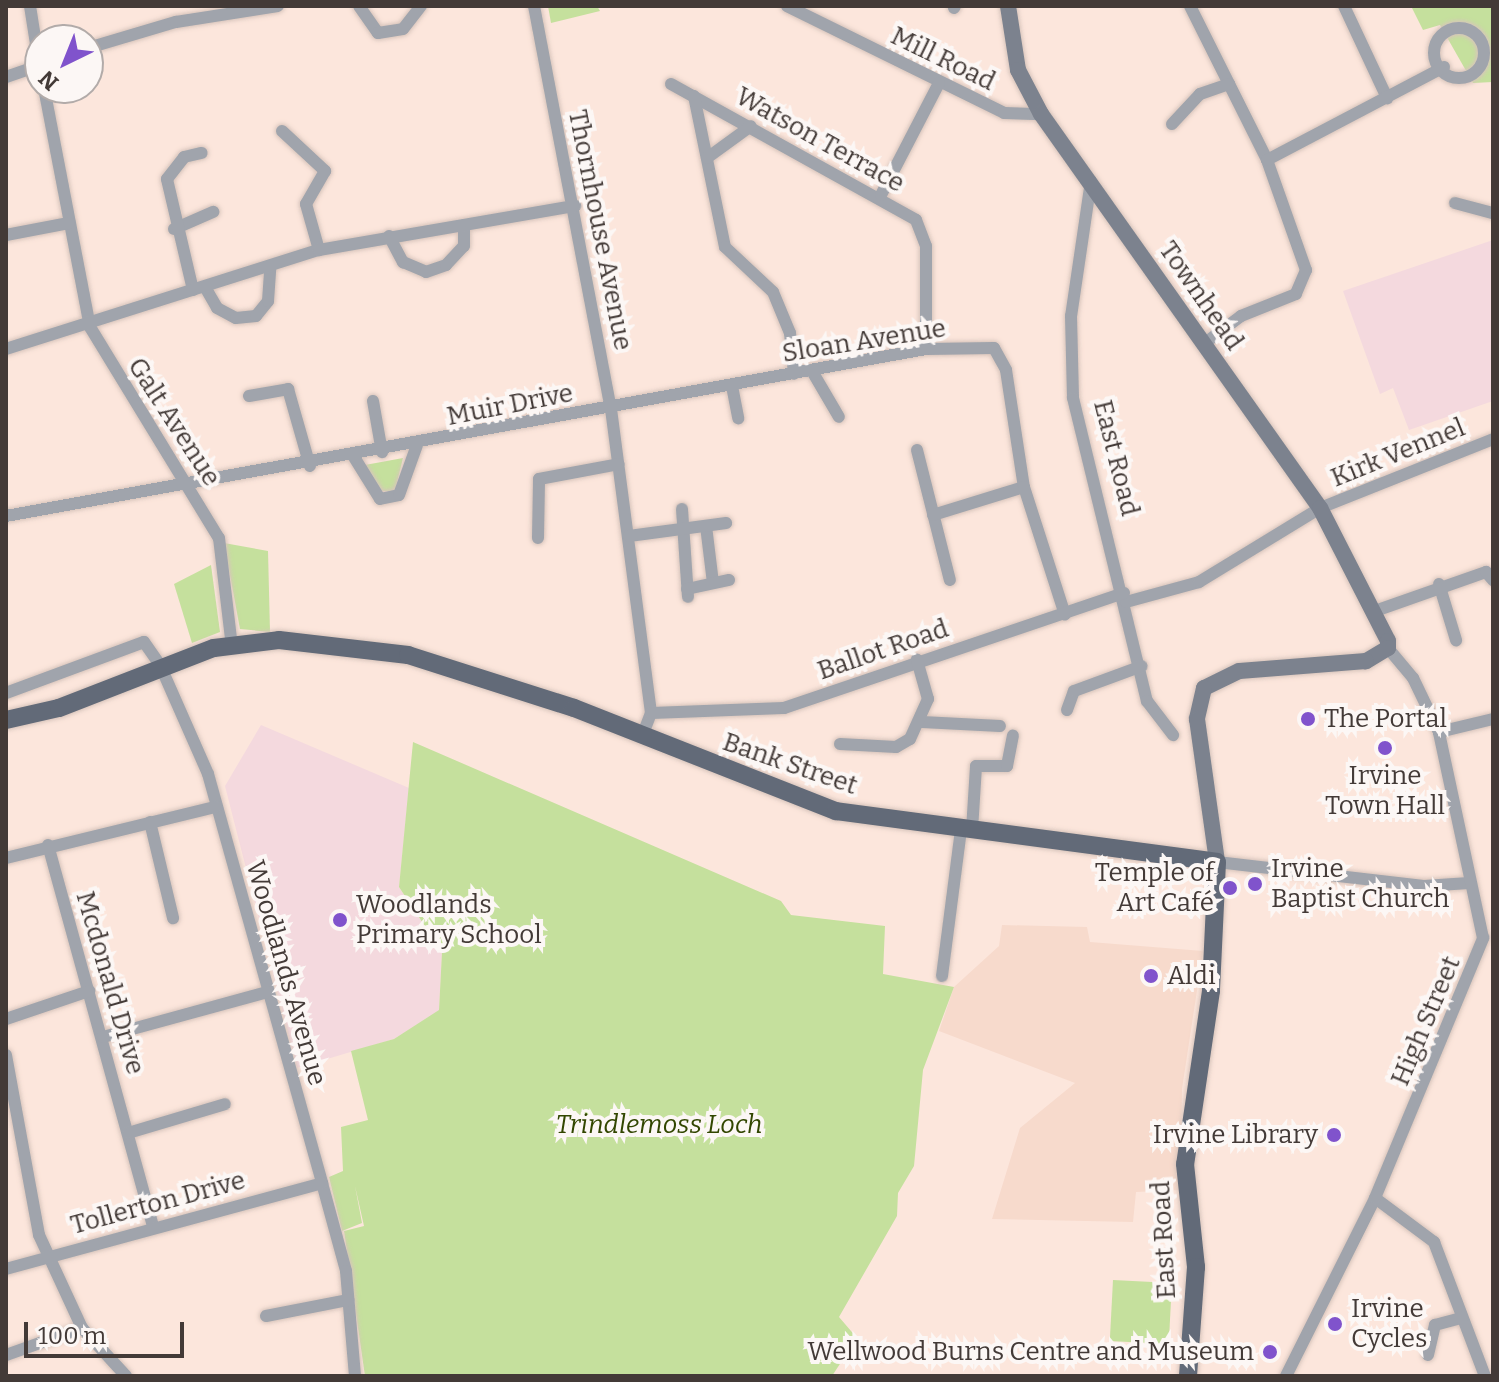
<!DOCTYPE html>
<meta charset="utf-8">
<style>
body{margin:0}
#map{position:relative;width:1499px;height:1382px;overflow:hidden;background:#fce6dc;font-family:Bitter,serif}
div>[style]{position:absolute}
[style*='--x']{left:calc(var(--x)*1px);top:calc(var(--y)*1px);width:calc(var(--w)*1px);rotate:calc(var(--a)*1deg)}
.built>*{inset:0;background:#f7dacc}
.education>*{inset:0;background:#f4d9de}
.green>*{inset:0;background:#c5e09d;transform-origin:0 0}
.roads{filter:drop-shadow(0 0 2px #d7c4bb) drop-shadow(0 0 2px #d7c4bb)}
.street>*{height:12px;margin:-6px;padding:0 6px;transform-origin:6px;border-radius:6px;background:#a0a4ac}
.street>.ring{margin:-6px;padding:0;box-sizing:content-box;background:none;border:12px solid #a0a4ac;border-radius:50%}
.secondary>*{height:16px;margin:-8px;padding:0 8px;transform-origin:8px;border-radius:8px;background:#7c828e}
.primary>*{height:18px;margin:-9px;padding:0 9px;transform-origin:9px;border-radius:9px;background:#626a78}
.dots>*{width:22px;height:22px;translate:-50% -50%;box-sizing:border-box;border:4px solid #fcf7f5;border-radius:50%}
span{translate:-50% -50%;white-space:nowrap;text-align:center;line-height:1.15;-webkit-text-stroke:8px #fcf7f5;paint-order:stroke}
.street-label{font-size:26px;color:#433a37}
.poi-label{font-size:26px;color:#433a37}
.left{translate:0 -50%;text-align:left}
.right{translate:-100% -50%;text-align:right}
.park-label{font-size:26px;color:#324600;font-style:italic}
.frame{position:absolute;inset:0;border:8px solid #433a37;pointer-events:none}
.north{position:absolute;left:24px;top:24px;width:80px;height:80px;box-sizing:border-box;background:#fcf7f5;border:2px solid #b2aba9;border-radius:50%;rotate:223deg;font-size:22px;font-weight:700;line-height:32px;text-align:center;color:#433a37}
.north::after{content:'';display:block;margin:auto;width:28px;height:36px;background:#8053cc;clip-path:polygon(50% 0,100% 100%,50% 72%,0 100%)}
.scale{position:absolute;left:24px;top:1322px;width:160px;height:36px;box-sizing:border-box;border:4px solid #433a37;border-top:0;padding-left:10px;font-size:24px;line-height:28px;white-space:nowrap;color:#433a37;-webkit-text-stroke:6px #fcf7f5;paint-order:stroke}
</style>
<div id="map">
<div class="built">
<div style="clip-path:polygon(1002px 925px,1087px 927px,1090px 942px,1203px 951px,1182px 1089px,1180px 1190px,1136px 1192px,1133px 1222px,992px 1219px,1020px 1128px,1075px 1083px,939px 1031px,954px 987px,999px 946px)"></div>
</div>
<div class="education">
<div style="clip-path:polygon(1493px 240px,1493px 401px,1409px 430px,1393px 388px,1380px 394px,1343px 291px)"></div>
<div style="clip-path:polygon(261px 725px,409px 788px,399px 887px,442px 952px,439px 1011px,394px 1039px,297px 1068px,225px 786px)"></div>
</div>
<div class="green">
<div style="clip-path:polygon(548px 6px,597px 6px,600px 11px,551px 23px)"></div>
<div style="clip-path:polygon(1411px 6px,1493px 6px,1493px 82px,1473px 83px,1440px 25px,1423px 30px)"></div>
<div style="clip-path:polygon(403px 458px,395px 491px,378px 491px,365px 465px)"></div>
<div style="clip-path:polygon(224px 543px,268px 551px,270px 632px,240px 629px)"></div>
<div style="clip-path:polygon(211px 565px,220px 632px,192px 643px,174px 584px)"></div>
<div style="clip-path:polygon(413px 742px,781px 901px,791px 915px,885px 926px,883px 974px,954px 987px,923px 1070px,914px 1166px,898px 1193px,897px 1216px,839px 1317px,857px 1338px,832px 1376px,365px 1376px,344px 1231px,364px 1226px,355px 1186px,362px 1223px,342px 1231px,329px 1177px,343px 1171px,341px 1127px,368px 1120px,351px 1051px,394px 1039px,439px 1010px,442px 952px,399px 887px)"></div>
<div style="left:1113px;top:1280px;width:59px;height:61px;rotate:3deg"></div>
</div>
<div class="roads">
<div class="street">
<div style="--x:30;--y:6;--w:64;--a:81"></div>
<div style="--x:359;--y:6;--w:33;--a:55"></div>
<div style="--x:378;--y:33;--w:25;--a:-9"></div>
<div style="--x:403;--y:29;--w:29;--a:-52"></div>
<div style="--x:534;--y:6;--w:410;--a:79.2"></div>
<div style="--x:611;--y:409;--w:307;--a:82.5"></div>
<div style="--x:651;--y:713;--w:25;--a:111"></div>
<div style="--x:787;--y:6;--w:242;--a:26.2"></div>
<div style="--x:1004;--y:113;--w:37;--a:2"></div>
<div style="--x:1190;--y:6;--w:172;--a:63.4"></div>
<div style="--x:1267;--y:160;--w:117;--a:70.5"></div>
<div style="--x:1306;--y:270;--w:26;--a:113"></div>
<div style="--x:1296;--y:294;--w:59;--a:158.2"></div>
<div style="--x:1241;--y:316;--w:45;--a:143.1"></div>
<div style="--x:1344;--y:6;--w:102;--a:64.9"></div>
<div style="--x:954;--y:8;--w:2;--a:-63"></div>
<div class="ring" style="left:1434px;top:28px;width:38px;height:38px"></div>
<div style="--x:88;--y:48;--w:92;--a:-16.5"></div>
<div style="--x:176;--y:22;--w:103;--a:-8.9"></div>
<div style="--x:6;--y:77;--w:36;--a:-19"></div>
<div style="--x:671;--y:84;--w:280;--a:29"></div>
<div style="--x:916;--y:220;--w:28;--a:69"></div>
<div style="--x:926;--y:246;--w:103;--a:90"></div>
<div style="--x:44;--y:88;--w:243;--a:79.1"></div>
<div style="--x:90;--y:327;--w:247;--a:58.6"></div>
<div style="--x:219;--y:538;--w:110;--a:83.2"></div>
<div style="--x:694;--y:96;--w:154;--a:78.4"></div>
<div style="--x:725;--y:247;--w:66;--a:43.2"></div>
<div style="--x:773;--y:292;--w:44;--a:67.5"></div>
<div style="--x:790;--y:333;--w:41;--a:84.4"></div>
<div style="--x:1172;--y:124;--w:41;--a:-47"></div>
<div style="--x:1200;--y:94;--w:31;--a:-19"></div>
<div style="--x:282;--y:131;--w:59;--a:42.9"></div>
<div style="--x:325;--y:171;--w:38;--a:120"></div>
<div style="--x:306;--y:204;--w:48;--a:74.2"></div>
<div style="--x:707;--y:158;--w:54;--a:-36"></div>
<div style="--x:1267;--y:160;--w:200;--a:-27.7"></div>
<div style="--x:1091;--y:181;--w:136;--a:98.4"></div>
<div style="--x:1071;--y:316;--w:82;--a:88.6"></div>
<div style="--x:1073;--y:398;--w:312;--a:76.3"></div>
<div style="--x:1147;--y:701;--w:43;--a:52.6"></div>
<div style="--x:881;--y:195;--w:126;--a:-62.6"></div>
<div style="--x:1455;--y:203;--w:39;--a:15"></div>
<div style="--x:174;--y:229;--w:43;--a:-23.6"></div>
<div style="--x:6;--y:235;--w:64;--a:-10.8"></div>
<div style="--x:389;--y:236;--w:30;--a:62"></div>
<div style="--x:403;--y:262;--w:25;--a:23"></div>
<div style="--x:426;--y:272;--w:21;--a:-19"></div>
<div style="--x:446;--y:265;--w:26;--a:-47"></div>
<div style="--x:464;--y:246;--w:21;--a:-90"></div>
<div style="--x:205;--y:287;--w:24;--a:60"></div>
<div style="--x:217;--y:308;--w:21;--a:28"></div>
<div style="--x:236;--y:318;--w:20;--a:-6"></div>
<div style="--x:256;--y:316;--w:19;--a:-51"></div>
<div style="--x:268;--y:301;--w:32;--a:-86"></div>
<div style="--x:193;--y:290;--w:114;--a:-103.2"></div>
<div style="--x:167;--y:179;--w:28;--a:-52"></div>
<div style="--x:184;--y:157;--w:18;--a:-13"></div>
<div style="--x:6;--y:349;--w:328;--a:-17.6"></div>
<div style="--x:319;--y:250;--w:260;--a:-9.8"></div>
<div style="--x:812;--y:371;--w:53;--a:59.6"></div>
<div style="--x:732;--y:386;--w:33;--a:79"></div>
<div style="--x:249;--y:396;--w:40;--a:-10"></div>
<div style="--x:288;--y:389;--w:80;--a:74.1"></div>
<div style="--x:373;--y:401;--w:52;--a:80"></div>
<div style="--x:917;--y:450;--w:134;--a:75.8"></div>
<div style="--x:354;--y:457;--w:49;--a:58.2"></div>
<div style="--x:380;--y:499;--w:19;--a:-12"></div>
<div style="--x:399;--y:495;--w:53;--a:-70.2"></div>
<div style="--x:682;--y:509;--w:88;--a:86.1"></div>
<div style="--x:933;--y:515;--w:95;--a:-17.1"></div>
<div style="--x:6;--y:516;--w:935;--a:-10.29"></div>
<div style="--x:926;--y:349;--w:68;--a:-0.8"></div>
<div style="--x:994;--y:348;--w:25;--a:61"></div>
<div style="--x:1006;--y:370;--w:118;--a:81.3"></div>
<div style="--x:1024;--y:487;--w:134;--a:72.2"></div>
<div style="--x:706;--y:526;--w:57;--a:83"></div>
<div style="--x:629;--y:536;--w:98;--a:-7.6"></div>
<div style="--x:538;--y:538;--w:59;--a:-89"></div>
<div style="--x:539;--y:479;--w:81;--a:-10.6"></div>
<div style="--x:1439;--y:584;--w:59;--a:73.1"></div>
<div style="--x:687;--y:589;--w:43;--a:-12.1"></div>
<div style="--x:1126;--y:602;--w:76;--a:-15.3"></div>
<div style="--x:1199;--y:582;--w:142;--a:-31.4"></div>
<div style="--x:1320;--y:508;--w:186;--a:-21.7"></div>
<div style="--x:1375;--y:611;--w:118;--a:-19.4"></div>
<div style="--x:1486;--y:572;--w:11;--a:49"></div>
<div style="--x:6;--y:693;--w:147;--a:-20.3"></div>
<div style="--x:144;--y:642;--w:28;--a:55"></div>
<div style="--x:160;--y:665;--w:119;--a:66.2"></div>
<div style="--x:208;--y:774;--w:425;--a:74.4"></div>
<div style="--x:322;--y:1183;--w:91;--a:74.7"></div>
<div style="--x:346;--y:1271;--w:105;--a:85.1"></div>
<div style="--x:1067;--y:710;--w:20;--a:-70"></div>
<div style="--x:1074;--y:691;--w:72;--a:-20.2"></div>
<div style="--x:651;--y:713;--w:133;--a:-2.2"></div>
<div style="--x:784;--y:708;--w:359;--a:-18.7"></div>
<div style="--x:922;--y:722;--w:78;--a:2.9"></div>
<div style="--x:1439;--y:732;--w:56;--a:-13.5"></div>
<div style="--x:840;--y:744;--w:56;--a:3.1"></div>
<div style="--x:896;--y:747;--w:16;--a:-30"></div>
<div style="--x:910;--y:739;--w:44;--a:-65.8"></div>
<div style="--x:928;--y:699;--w:41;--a:-105.8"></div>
<div style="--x:150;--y:822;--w:99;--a:76.5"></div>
<div style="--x:972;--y:830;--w:64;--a:-86.4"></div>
<div style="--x:976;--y:766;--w:31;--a:0"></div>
<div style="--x:1007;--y:766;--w:31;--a:-79"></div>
<div style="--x:48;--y:845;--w:394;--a:74.6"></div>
<div style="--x:6;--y:858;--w:216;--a:-13.7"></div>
<div style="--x:1217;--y:862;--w:208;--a:6.6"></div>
<div style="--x:1424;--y:886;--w:45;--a:-3.8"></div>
<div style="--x:942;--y:976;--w:148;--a:-82.6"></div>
<div style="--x:6;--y:1019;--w:88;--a:-18.6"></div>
<div style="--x:103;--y:1037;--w:170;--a:-15.3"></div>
<div style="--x:6;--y:1055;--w:183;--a:79.6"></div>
<div style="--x:39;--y:1235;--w:102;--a:65.2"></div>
<div style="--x:82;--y:1328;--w:65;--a:47.5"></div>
<div style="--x:128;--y:1133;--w:101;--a:-16.6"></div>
<div style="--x:1375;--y:1198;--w:74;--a:36.7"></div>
<div style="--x:1434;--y:1242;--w:143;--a:69.2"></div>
<div style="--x:6;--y:1269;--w:327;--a:-15.2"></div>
<div style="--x:266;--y:1316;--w:84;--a:-11"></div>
<div style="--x:6;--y:1355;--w:81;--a:-19.6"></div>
<div style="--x:1428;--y:1355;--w:31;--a:-77"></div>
<div style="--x:1435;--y:1325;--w:28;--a:-15"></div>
<div style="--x:1286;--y:1376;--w:199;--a:-63.4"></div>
<div style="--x:1375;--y:1198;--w:282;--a:-67.4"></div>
<div style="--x:1483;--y:938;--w:211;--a:-102.1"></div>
<div style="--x:1439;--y:732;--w:60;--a:-115.7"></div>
<div style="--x:1413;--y:678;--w:39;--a:-130"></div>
</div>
<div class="secondary">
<div style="--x:1008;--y:6;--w:65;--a:81.1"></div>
<div style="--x:1018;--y:70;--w:50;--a:62.4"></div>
<div style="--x:1041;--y:114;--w:483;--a:54.7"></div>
<div style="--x:1320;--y:508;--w:149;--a:62.9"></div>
<div style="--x:1388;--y:641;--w:7;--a:90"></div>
<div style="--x:1388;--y:648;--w:26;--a:149"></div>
<div style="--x:1366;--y:661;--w:127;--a:175.5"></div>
<div style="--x:1239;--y:671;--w:39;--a:154"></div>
<div style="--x:1204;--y:688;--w:32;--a:103"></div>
<div style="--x:1197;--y:719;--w:144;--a:82"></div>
</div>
<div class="primary">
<div style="--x:6;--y:720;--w:54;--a:-12.8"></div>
<div style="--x:59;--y:708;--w:166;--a:-21.2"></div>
<div style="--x:214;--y:648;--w:65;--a:-7"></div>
<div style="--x:279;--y:640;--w:130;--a:6.6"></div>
<div style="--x:408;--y:655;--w:174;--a:17.7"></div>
<div style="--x:574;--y:708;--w:282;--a:21.5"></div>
<div style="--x:836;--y:811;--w:384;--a:7.6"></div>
<div style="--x:1217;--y:862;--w:129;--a:92.7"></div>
<div style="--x:1211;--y:991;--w:175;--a:98.5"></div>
<div style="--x:1185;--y:1164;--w:104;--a:83.9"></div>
<div style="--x:1196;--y:1267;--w:109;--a:94.2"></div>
</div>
</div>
<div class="dots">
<div style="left:1308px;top:719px;background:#8053cc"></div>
<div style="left:1385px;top:748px;background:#8053cc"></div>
<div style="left:1255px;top:884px;background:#8053cc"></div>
<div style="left:1230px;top:888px;background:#8053cc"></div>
<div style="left:340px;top:920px;background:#8053cc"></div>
<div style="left:1151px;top:976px;background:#8053cc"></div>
<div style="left:1334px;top:1135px;background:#8053cc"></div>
<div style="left:1335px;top:1324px;background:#8053cc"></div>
<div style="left:1270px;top:1352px;background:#8053cc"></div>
</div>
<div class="street-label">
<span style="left:943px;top:59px;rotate:26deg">Mill Road</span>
<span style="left:820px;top:140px;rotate:29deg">Watson Terrace</span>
<span style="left:600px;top:230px;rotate:79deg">Thornhouse Avenue</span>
<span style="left:1201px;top:296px;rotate:55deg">Townhead</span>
<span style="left:864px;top:341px;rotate:-9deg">Sloan Avenue</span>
<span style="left:510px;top:405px;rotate:-11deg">Muir Drive</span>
<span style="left:174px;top:422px;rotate:57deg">Galt Avenue</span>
<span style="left:1398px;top:453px;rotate:-22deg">Kirk Vennel</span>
<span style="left:1116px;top:458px;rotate:76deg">East Road</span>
<span style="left:883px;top:650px;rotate:-19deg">Ballot Road</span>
<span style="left:790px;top:764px;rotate:19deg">Bank Street</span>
<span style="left:286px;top:973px;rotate:74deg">Woodlands Avenue</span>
<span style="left:110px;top:983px;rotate:74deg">Mcdonald Drive</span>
<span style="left:1426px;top:1021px;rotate:-67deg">High Street</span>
<span style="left:158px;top:1203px;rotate:-15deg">Tollerton Drive</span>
<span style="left:1164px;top:1240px;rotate:-93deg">East Road</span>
</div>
<div class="poi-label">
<span class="left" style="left:1324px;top:719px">The Portal</span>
<span style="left:1385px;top:791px">Irvine<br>Town Hall</span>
<span class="left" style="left:1271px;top:884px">Irvine<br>Baptist Church</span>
<span class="right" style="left:1214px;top:888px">Temple of<br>Art Café</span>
<span class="left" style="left:356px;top:920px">Woodlands<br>Primary School</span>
<span class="left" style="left:1167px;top:976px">Aldi</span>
<span class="right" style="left:1318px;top:1135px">Irvine Library</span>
<span class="left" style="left:1351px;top:1324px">Irvine<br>Cycles</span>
<span class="right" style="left:1254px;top:1352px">Wellwood Burns Centre and Museum</span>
</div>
<div class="park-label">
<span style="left:659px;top:1125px">Trindlemoss Loch</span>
</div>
<div class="frame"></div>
<div class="north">N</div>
<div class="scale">100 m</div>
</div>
